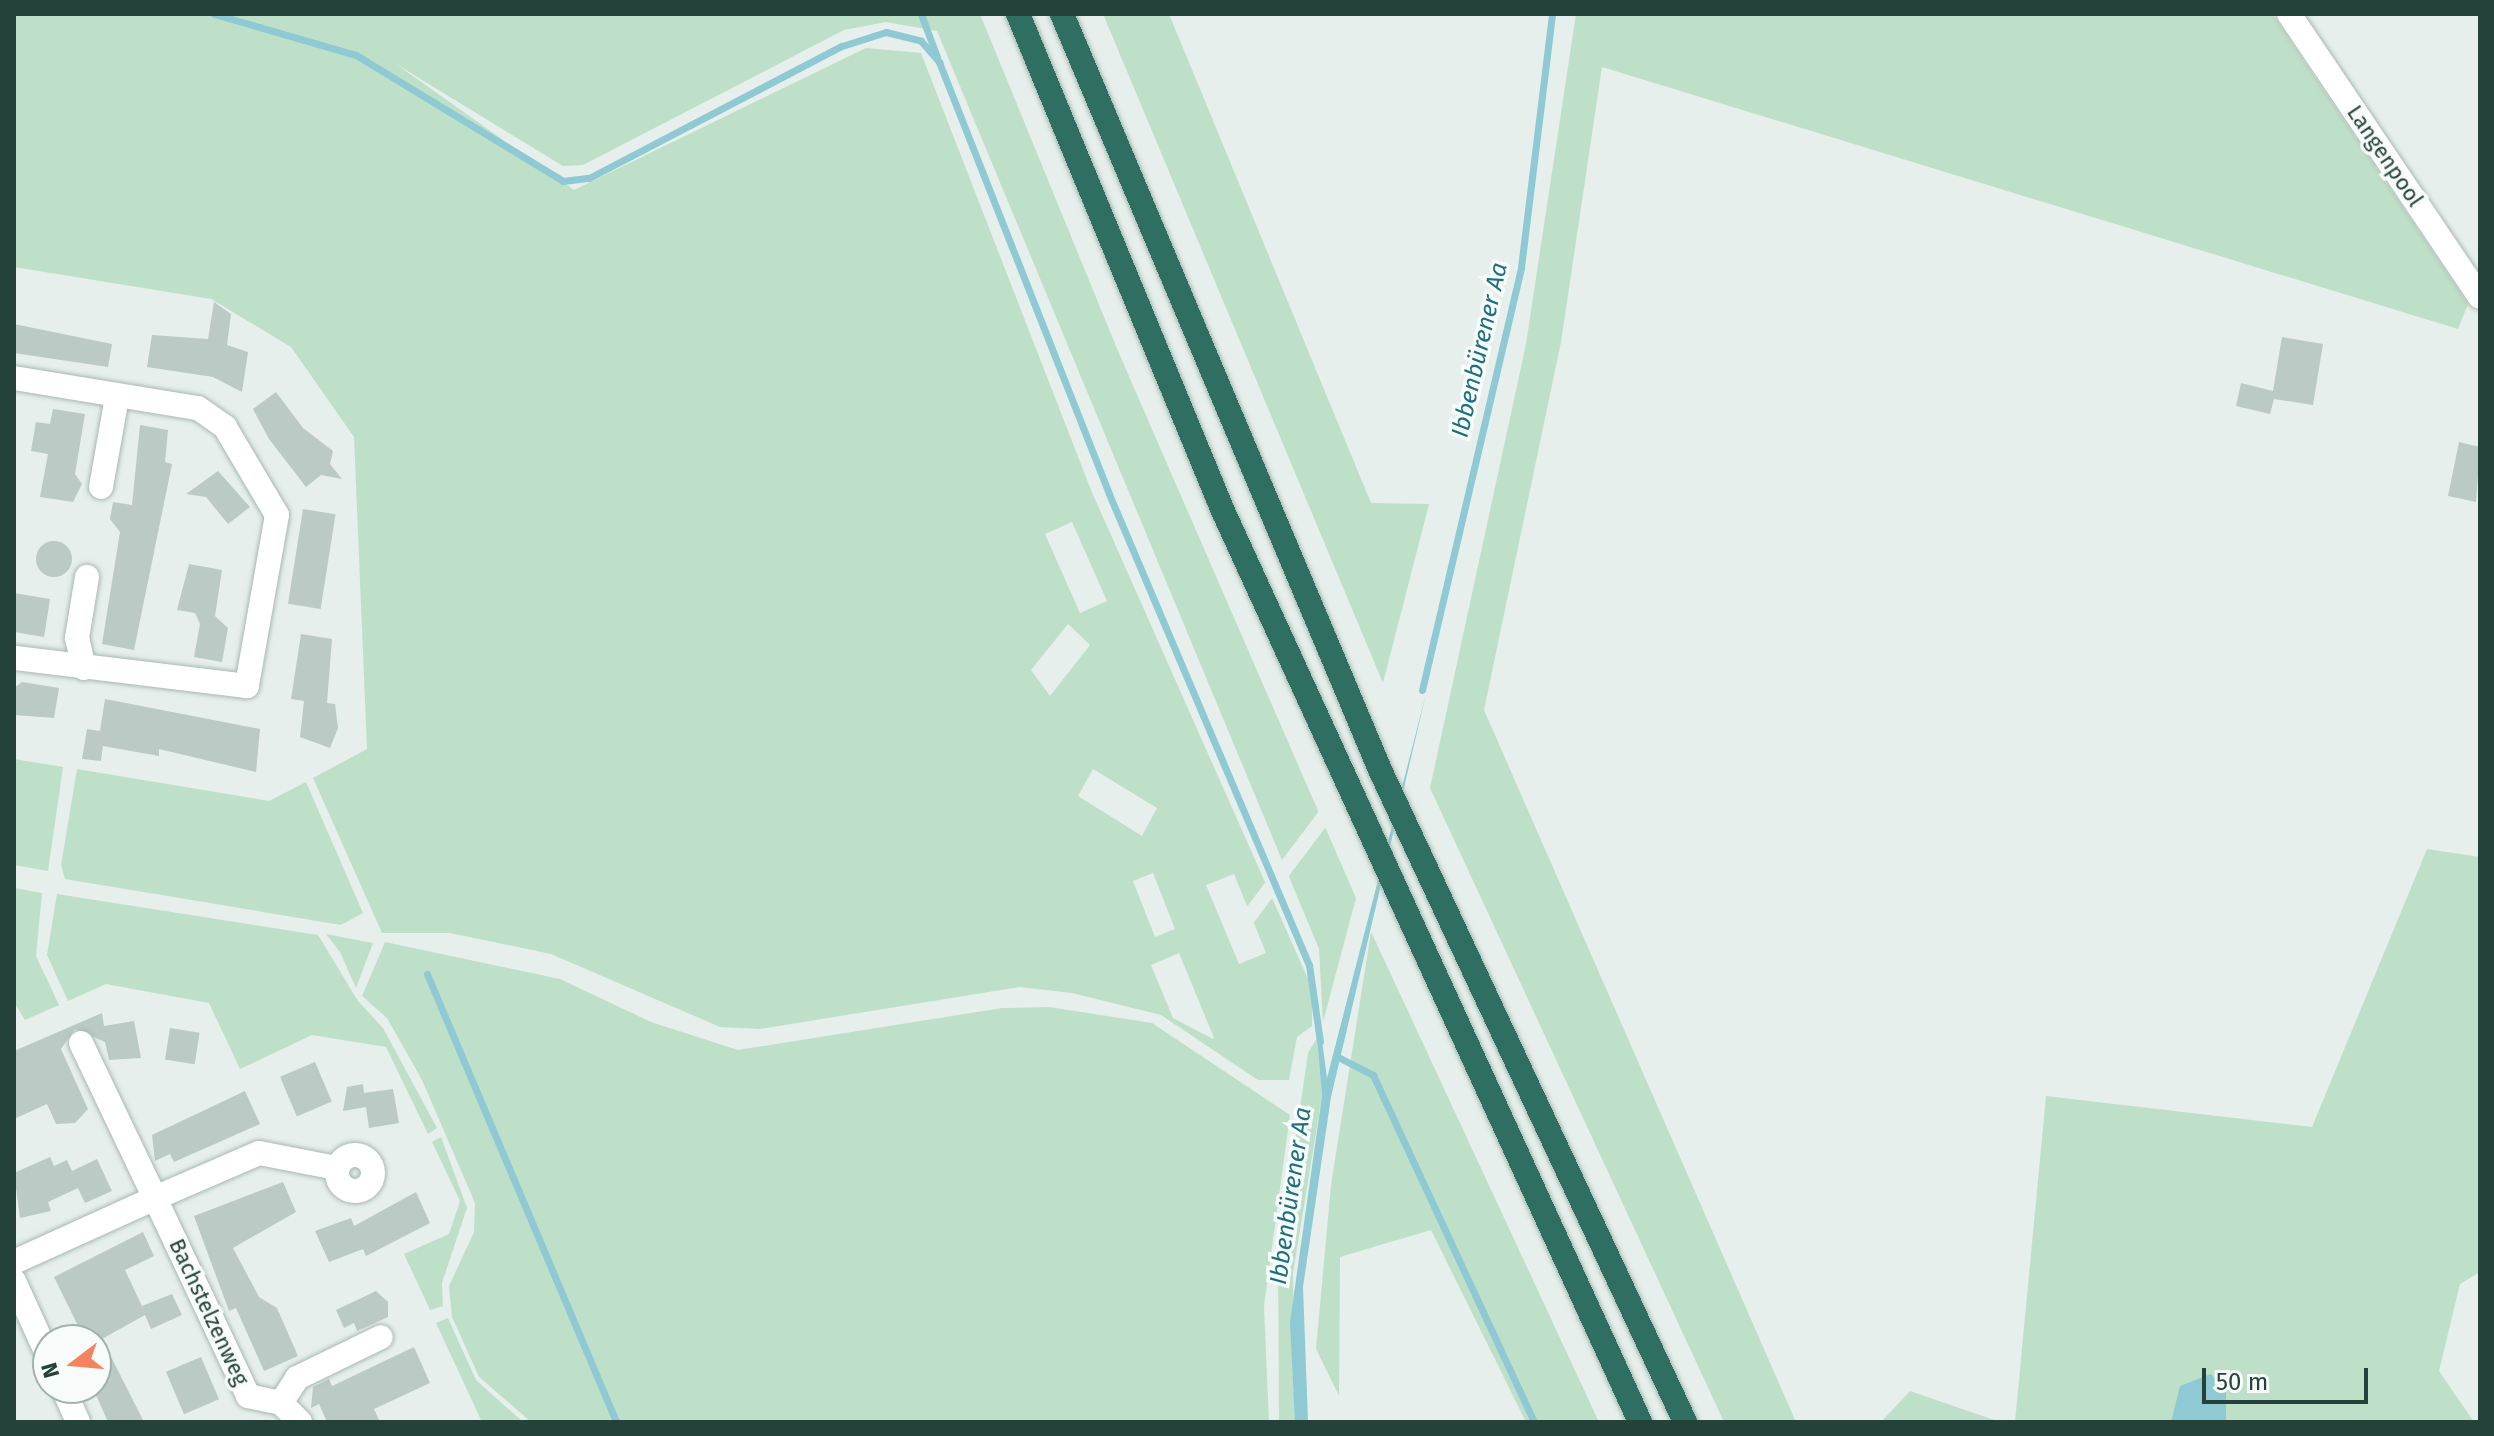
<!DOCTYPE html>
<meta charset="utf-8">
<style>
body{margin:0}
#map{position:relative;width:2494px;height:1436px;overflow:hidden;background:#e6efeb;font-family:"Fira Sans",sans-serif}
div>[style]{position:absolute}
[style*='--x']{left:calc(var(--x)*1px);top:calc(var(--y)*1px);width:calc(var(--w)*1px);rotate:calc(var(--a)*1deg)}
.green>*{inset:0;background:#bfe0c8}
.water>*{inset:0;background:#8ec9d4}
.pier>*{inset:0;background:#e6efeb;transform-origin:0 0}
.stream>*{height:7px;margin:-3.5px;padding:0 3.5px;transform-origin:3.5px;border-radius:3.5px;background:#8ec9d4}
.building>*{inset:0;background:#bbcac4;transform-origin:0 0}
.round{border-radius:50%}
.roads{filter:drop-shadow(0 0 2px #a8b8b2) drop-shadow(0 0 2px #a8b8b2)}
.street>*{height:24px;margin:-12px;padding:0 12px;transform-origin:12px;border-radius:12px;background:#fff}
.street>.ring{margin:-12px;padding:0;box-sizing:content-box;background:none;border:24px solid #fff;border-radius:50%}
.highway>*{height:24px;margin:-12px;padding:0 12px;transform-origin:12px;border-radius:12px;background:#2f6f62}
span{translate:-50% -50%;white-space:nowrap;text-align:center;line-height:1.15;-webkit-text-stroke:7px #f7fbf9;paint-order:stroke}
.street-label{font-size:22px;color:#24423a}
.water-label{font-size:24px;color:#1c6f80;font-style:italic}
.frame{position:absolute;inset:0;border:16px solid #24423a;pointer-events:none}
.north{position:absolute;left:32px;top:1324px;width:80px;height:80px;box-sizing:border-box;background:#f7fbf9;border:2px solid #a3b1ad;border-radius:50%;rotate:254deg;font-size:22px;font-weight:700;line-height:32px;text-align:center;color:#24423a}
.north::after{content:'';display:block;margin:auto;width:28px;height:36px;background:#f4845f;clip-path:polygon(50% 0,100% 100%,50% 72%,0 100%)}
.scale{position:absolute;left:2202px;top:1368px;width:166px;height:36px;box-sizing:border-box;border:4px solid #24423a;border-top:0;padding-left:10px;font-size:24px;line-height:28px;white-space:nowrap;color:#24423a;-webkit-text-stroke:6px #f7fbf9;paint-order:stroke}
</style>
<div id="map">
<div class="green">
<div style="clip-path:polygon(evenodd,14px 14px,980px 14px,1118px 351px,1356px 898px,1323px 1022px,1319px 949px,937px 31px,886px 22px,844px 30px,583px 165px,563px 166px,396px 64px,574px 190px,866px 48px,921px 53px,1091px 490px,1312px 988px,1312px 1026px,1297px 1037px,1289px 1080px,1258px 1080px,1161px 1015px,1072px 993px,1019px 987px,760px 1029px,720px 1027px,551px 954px,450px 933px,382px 933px,313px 778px,367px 749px,354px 437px,291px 347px,211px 299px,14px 267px,14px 14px,1072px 522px,1107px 601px,1080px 613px,1045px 534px,1072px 522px,14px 14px,1068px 624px,1090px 645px,1050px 696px,1031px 670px,1068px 624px,14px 14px,1093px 769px,1157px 808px,1142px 836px,1078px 796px,1093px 769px,14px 14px,1153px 873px,1175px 929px,1155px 937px,1133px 881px,1153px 873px,14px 14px,1234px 874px,1266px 953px,1239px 964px,1206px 885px,1234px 874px,14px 14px,1179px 953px,1214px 1038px,1213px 1039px,1173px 1018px,1151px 965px,1179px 953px)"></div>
<div style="clip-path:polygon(1103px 14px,1169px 14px,1371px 503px,1429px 504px,1383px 683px)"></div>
<div style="clip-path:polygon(1576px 14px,2272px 14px,2468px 304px,2458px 329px,1602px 67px,1561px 342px,1484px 710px,1796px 1422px,1724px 1422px,1430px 788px,1526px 344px)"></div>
<div style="clip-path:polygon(14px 759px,63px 767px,48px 871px,14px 865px)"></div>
<div style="clip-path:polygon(77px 769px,269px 801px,306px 782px,363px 913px,341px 925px,65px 879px,61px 865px)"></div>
<div style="clip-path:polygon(2427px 849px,2480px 857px,2480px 1272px,2460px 1284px,2439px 1371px,2474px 1422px,2015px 1422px,2046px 1096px,2312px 1127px)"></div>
<div style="clip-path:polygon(14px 888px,42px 893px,36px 956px,59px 1005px,25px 1020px,14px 1002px)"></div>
<div style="clip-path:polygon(57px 894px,318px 935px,358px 1001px,383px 1028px,437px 1128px,428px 1134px,386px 1047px,312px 1035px,240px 1069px,209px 1003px,106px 984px,68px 1001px,47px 955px)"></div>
<div style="clip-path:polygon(1371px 932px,1374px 938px,1599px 1422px,1526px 1422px,1431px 1230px,1340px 1257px,1339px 1396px,1316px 1349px,1331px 1185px)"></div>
<div style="clip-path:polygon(326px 934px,373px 943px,356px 988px,340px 952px)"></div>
<div style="clip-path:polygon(385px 942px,560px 979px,651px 1022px,738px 1050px,1002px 1008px,1049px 1007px,1152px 1023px,1290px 1115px,1264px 1306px,1269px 1422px,531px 1422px,479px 1377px,452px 1317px,449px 1286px,474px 1232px,475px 1203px,422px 1080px,387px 1018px,362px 996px)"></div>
<div style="clip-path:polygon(1317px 1038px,1322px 1096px,1293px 1273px,1295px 1422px,1279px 1422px,1278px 1260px,1308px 1053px)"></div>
<div style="clip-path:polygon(441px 1137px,467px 1208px,442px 1283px,443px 1306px,430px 1310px,404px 1254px,449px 1234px,460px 1201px,432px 1142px)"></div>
<div style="clip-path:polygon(448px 1318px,476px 1380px,523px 1422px,481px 1420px,436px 1323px)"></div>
<div style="clip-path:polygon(1910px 1391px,2000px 1422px,1881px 1422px)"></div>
</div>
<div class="water">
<div style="clip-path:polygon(1426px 694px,1331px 1097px,1303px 1287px,1308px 1422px,1295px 1422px,1290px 1322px,1322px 1096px,1317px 1038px,1321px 1033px,1327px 1078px)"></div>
<div style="clip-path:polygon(2211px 1374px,2226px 1391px,2226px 1422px,2171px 1422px,2180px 1386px)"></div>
</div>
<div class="pier">
<div style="left:1414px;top:685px;width:15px;height:306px;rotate:37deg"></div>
</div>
<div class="stream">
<div style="--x:214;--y:14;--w:148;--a:16.1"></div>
<div style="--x:356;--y:55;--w:242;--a:31.3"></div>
<div style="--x:563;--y:181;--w:26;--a:-7"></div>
<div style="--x:589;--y:178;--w:285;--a:-27.6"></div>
<div style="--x:842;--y:46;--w:46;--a:-17.7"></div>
<div style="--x:886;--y:32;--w:36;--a:14"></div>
<div style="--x:921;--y:41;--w:28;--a:49"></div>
<div style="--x:939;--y:62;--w:464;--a:68.5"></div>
<div style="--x:1109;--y:494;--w:512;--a:66.99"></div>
<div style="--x:1309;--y:965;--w:77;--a:81.8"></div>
<div style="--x:921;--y:14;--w:46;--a:69.6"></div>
<div style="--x:1422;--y:690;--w:434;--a:-76.8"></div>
<div style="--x:1521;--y:267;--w:255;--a:-83"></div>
<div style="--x:427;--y:974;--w:486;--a:67.1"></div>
<div style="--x:1336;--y:1056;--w:42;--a:27.2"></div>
<div style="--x:1373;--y:1075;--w:383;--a:65.1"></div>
</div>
<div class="building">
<div style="clip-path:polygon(214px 302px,231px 314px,227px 345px,248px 352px,242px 392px,213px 377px,147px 367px,152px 335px,208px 339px)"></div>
<div style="clip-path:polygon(14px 324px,112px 344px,108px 367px,14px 353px)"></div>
<div style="clip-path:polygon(2282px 337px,2323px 344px,2313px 405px,2274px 399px,2270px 414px,2236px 406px,2241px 383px,2273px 391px)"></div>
<div style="clip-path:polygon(276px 392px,303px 428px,333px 451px,330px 464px,342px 479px,321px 475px,306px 487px,269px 439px,253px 409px)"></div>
<div style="clip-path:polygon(53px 409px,85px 414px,75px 474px,82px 484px,73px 502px,40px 497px,48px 454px,31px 451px,36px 422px,50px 424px)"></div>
<div style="clip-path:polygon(140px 425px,168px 430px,165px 462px,172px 464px,134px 650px,102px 644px,120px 532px,110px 519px,113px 502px,132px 505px)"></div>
<div style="clip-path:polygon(2459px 442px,2480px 447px,2476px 502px,2448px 496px)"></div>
<div style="clip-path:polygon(218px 471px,250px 507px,228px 524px,206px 497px,186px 494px)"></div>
<div style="left:303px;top:509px;width:33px;height:96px;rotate:9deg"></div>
<div class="round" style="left:36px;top:541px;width:36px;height:36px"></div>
<div style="clip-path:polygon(189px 564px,222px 570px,215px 616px,228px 628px,222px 662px,194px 657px,200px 624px,195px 613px,177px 610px)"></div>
<div style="clip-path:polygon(14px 593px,50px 599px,44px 637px,14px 632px)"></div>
<div style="clip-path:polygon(301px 634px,332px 639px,327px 703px,335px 704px,338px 728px,330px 748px,300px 737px,304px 701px,291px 699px)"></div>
<div style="clip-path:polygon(22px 682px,59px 688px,54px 718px,14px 715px,14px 688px)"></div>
<div style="clip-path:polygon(105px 699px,260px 729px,256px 772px,159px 749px,159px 756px,103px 746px,101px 761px,82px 759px,87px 729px,100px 731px)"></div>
<div style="clip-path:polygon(102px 1013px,104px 1026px,134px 1021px,141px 1058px,109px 1060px,105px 1042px,75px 1029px,61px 1049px,88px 1109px,75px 1123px,56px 1124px,47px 1104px,14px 1119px,14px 1051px)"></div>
<div style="left:170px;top:1028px;width:30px;height:32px;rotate:9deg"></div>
<div style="left:315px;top:1062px;width:43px;height:38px;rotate:67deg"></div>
<div style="clip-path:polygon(363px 1084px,364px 1093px,393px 1089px,399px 1123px,369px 1128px,366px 1107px,343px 1111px,347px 1087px)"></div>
<div style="clip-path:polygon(245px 1091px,260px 1124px,174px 1162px,170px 1154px,155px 1161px,152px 1135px)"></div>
<div style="clip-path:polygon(50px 1157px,54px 1166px,67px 1160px,72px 1171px,97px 1159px,112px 1191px,85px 1203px,78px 1188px,48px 1202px,51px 1211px,20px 1218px,14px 1173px)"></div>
<div style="clip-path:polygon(283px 1182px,296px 1212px,233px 1248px,259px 1297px,277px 1308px,298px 1356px,264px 1371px,236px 1308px,229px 1311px,194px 1216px)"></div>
<div style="clip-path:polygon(416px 1192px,430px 1223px,366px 1256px,363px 1249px,329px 1262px,315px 1231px,351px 1218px,354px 1226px)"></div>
<div style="clip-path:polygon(143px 1232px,154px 1256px,125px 1270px,142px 1306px,172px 1294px,182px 1315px,151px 1329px,145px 1315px,102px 1339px,144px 1422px,108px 1422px,96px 1395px,96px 1340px,85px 1340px,54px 1277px)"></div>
<div style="clip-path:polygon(376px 1291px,388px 1302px,388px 1317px,357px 1331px,354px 1323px,344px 1328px,336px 1310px)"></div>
<div style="clip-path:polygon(414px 1347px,430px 1383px,374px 1409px,380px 1422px,327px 1422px,319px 1404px,311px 1408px,313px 1387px,329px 1379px,332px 1386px)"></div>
<div style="left:201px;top:1357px;width:46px;height:38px;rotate:67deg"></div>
</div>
<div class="roads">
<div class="street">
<div style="--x:2289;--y:14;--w:341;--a:56"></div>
<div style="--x:14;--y:378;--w:186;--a:9.3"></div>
<div style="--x:198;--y:408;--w:33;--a:35"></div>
<div style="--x:225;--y:427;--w:102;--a:59.4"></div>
<div style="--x:277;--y:515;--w:174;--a:100"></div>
<div style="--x:247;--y:686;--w:235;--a:-173.1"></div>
<div style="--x:101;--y:487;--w:91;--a:-79.9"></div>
<div style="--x:84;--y:668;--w:31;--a:-103"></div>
<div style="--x:77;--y:638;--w:62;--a:-80.7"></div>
<div style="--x:81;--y:1043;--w:172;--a:64.5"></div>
<div style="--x:155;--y:1198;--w:113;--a:-23.4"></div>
<div style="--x:259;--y:1153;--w:79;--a:10.9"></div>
<div class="ring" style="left:337px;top:1155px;width:12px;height:12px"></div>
<div style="--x:14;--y:1262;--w:155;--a:-24.4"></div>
<div style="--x:155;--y:1198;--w:219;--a:64.8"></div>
<div style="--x:248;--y:1396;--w:34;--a:12"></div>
<div style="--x:281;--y:1403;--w:27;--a:45"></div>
<div style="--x:14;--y:1281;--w:82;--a:65.6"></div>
<div style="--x:63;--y:1388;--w:37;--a:66"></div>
<div style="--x:281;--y:1403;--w:30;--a:-57"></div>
<div style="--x:297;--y:1378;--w:93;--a:-26"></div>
</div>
<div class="highway">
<div style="--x:1018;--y:14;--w:538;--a:67.59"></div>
<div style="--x:1223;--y:511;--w:1002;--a:65.4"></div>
<div style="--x:1062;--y:14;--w:822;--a:67.18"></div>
<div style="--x:1381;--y:772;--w:718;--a:64.93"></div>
</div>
</div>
<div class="street-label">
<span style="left:2385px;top:156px;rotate:56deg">Langenpool</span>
<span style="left:209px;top:1312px;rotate:65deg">Bachstelzenweg</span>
</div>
<div class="water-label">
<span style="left:1480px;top:350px;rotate:-77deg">Ibbenbürener Aa</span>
<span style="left:1291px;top:1196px;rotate:-82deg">Ibbenbürener Aa</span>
</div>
<div class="frame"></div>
<div class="north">N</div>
<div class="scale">50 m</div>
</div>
